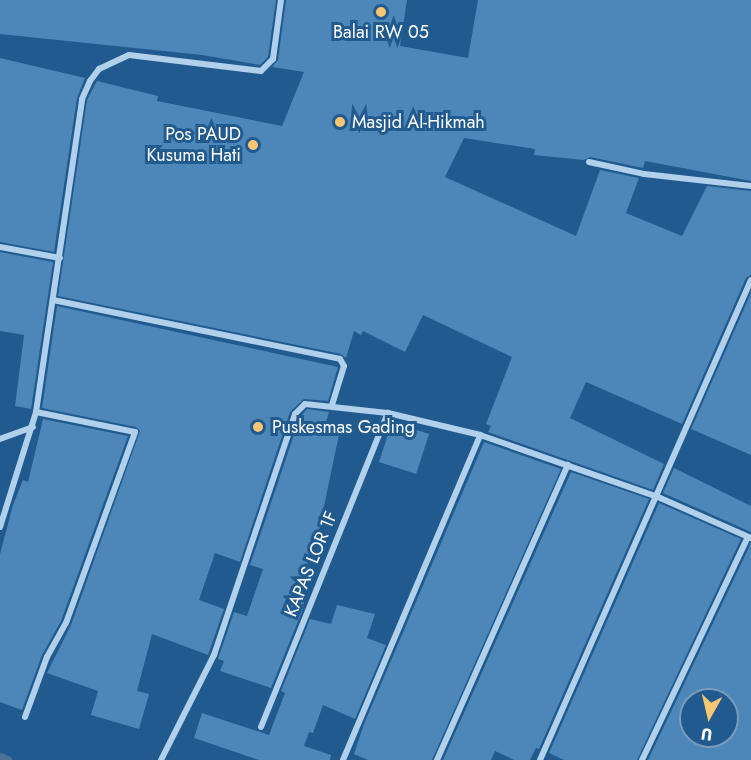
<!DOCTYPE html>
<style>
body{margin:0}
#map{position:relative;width:751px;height:760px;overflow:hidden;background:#205a8e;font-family:Jost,sans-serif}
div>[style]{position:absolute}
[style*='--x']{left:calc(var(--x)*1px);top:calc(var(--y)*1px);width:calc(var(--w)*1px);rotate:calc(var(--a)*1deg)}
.stream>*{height:9px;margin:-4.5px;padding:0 4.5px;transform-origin:4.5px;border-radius:4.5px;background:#4b7398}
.building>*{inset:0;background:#4d86b8;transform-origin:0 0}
.minor>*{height:6px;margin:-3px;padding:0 3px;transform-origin:3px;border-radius:3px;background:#b0d0ec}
.dots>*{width:16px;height:16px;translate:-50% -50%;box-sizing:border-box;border:3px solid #205a8e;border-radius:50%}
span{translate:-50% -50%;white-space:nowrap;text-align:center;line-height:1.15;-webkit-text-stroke:6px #205a8e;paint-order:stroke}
.poi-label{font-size:18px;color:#fff}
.left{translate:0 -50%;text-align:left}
.right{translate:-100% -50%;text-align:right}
.street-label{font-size:18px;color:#fff}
.north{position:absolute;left:679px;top:688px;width:60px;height:60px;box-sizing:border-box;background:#205a8e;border:2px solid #799cbb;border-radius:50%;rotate:188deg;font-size:16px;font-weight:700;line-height:24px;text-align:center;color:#fff}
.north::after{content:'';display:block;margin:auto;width:21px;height:27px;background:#f9c671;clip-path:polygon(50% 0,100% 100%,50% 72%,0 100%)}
</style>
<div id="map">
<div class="stream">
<div style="--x:0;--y:757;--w:8;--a:23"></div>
</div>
<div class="building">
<div style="clip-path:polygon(0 0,276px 0,268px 57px,260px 65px,202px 55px,0 34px)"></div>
<div style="clip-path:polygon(286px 0,407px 0,400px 46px,468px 58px,478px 0,751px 0,751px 181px,645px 161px,643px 168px,590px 157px,584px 160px,534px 155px,535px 149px,464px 138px,445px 177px,576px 236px,600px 170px,639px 178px,626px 213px,682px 236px,707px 186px,751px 191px,751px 275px,746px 278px,682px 424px,586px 382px,570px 418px,664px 464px,653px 490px,488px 432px,491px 426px,486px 424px,512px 357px,423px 315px,405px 352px,363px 331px,361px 335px,354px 331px,346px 358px,341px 354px,58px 296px,87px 100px,97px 81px,158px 96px,157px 101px,282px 126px,304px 72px,272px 67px,278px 60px)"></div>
<div style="clip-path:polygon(0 58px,85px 78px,77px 98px,54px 252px,0 242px)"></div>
<div style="clip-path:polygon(0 252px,53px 262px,31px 409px,15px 406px,24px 335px,0 331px)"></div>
<div style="clip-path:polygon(751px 293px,751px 455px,691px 429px)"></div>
<div style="clip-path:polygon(57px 306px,338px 367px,328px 401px,304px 399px,290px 412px,240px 562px,215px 553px,199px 600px,224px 609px,208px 655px,152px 634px,137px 691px,149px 694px,139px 729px,91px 715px,98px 691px,47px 673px,71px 625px,140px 431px,136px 427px,42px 408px)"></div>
<div style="clip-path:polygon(307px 409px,329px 412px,326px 422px,341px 425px,318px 535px,315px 534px,300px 597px,305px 598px,303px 609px,271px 688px,220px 671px,224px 661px,218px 659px,234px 612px,247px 616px,263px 569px,250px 565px,300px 417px)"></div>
<div style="clip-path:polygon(43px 419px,128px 436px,61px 621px,42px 655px,22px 710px,0 702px,0 554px,13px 505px,23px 480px,28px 482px)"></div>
<div style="left:392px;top:422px;width:39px;height:42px;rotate:18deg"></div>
<div style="clip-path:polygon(484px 442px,561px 469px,432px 760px,368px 760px,354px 754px,364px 724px)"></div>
<div style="clip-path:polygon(674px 468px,751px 506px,751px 532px,663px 493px)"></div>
<div style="clip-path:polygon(571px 472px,649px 499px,539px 749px,536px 748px,530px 760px,514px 760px,495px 751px,491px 760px,443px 760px)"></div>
<div style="clip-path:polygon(659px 503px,741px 539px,637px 760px,564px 760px,549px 753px)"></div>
<div style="clip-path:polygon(evenodd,751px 543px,751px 760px,648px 760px,751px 543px,691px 700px,727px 700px,727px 736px,691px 736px,691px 700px)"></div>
<div style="clip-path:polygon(337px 605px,375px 614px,367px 638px,386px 645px,355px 719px,323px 705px,313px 733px,309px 732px,304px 746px,331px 755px,330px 760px,259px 760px,194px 738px,202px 713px,269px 735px,285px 693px,281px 691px,310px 619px,331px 624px)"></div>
</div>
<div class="minor">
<div style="--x:589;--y:162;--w:56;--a:12.3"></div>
<div style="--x:644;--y:174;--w:108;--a:6.4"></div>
<div style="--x:0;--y:247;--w:61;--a:10.4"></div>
<div style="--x:53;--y:300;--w:293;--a:11.6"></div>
<div style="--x:340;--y:359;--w:8;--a:60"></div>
<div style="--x:344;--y:366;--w:41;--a:107.1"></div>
<div style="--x:0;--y:439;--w:35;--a:-20"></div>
<div style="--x:0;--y:527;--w:121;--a:-72.6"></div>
<div style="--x:36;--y:412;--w:316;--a:-81.6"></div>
<div style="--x:82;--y:99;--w:20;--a:-66"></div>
<div style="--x:90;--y:81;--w:15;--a:-53"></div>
<div style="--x:99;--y:69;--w:33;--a:-25"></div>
<div style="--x:129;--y:55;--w:133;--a:6.9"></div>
<div style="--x:261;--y:71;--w:17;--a:-45"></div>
<div style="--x:273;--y:59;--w:60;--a:-82.3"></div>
<div style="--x:25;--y:717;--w:64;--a:-69.9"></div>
<div style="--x:47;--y:657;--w:39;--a:-61"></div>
<div style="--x:66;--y:623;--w:203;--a:-70.1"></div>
<div style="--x:135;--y:432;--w:101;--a:-168.6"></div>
<div style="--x:261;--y:727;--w:339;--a:-68"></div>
<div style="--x:161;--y:760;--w:118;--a:-63.2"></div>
<div style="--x:214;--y:655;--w:254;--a:-71.4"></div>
<div style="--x:295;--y:414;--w:14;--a:-45"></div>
<div style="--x:305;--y:404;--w:83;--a:6.2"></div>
<div style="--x:388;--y:413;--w:95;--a:13.4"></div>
<div style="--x:480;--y:435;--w:188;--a:19.2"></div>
<div style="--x:658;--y:497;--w:102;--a:23.8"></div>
<div style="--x:343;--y:760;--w:353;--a:-67.1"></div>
<div style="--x:437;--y:760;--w:323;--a:-66.1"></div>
<div style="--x:540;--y:760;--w:524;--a:-66.27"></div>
<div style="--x:642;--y:760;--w:247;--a:-64.6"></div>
</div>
<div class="dots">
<div style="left:381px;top:12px;background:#f9c671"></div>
<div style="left:340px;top:122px;background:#f9c671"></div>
<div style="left:253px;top:145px;background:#f9c671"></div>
<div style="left:258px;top:427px;background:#f9c671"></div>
</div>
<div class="poi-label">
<span style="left:381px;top:32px">Balai RW 05</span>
<span class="left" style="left:352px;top:122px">Masjid Al-Hikmah</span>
<span class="right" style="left:241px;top:145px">Pos PAUD<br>Kusuma Hati</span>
<span class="left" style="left:272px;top:427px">Puskesmas Gading</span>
</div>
<div class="street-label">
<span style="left:311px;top:564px;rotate:-68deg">KAPAS LOR 1F</span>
</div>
<div class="north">U</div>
</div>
